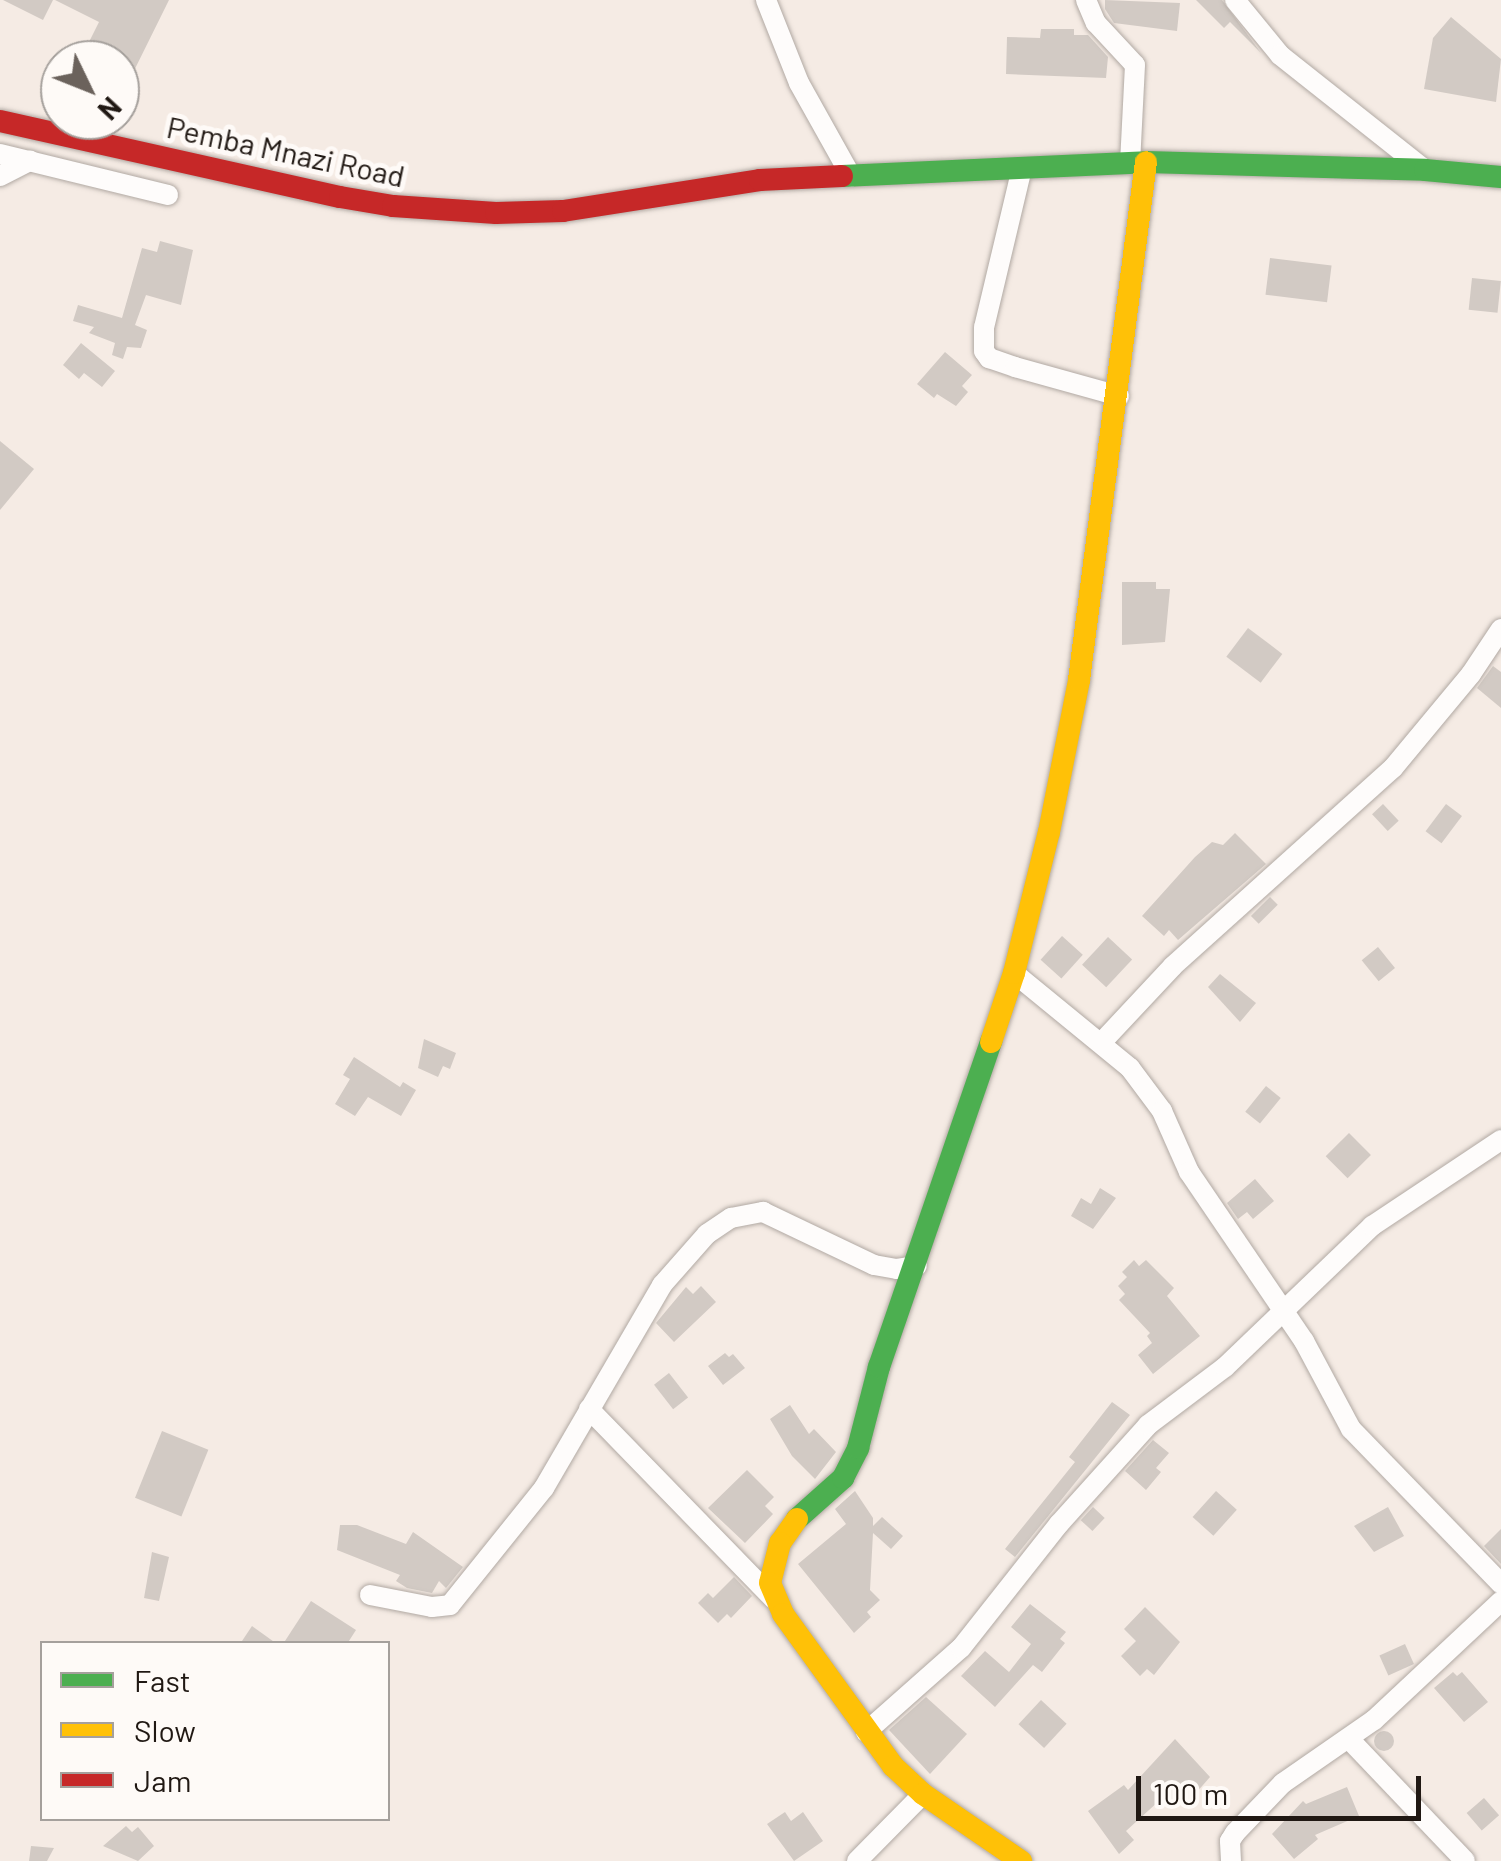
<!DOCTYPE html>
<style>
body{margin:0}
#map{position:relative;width:1501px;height:1861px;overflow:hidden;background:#f5ebe4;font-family:Barlow,sans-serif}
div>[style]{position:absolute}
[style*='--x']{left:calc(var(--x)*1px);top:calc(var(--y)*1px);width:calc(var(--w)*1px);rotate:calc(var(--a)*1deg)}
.building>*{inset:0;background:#d2cac4;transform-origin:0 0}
.round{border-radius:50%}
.roads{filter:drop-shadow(0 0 2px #b1a9a3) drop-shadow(0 0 2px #b1a9a3)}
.street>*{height:20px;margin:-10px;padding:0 10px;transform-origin:10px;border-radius:10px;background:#fefcfb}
.fast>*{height:22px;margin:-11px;padding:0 11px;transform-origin:11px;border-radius:11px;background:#4caf50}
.slow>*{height:22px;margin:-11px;padding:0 11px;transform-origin:11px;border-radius:11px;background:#ffc107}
.jam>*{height:22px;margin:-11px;padding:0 11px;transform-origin:11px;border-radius:11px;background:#c62828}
span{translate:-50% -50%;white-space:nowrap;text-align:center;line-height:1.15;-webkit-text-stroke:10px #fefaf7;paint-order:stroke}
.street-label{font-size:30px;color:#201813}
.legend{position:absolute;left:40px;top:1641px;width:350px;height:180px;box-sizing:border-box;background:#fefaf7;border:2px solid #a5a09c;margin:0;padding:12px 18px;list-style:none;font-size:30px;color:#201813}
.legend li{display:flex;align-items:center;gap:20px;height:50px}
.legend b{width:50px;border:2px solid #a5a09c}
.north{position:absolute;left:40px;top:40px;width:100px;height:100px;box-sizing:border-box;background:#fefaf7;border:2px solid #a5a09c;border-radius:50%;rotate:133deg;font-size:28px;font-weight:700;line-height:40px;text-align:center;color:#201813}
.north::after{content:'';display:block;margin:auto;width:35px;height:45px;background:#6b625c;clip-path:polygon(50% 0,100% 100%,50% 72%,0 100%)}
.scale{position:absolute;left:1136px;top:1776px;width:285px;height:45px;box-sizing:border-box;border:5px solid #201813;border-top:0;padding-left:12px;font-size:30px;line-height:35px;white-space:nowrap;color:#201813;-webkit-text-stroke:8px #fefaf7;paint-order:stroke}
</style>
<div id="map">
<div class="building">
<div style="clip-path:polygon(3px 0,53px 0,43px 20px)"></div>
<div style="clip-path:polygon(55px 0,169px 0,120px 99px,120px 60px,80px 60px,99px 22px)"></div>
<div style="clip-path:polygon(1105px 0,1180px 3px,1177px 31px,1114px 23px,1105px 9px)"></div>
<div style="clip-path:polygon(1196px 0,1222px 0,1261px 53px,1230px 22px,1224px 28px)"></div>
<div style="clip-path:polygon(1451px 17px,1501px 59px,1496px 102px,1424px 89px,1433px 38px)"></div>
<div style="clip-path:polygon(1041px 29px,1074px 29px,1074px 35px,1088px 35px,1108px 57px,1106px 78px,1006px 74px,1007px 37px,1040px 38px)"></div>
<div style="clip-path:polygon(160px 241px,193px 250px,181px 305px,146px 295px,135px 325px,147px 330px,141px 348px,127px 347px,123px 359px,112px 355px,115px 343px,89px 333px,94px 327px,73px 321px,78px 305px,122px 318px,142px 248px,157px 252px)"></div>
<div style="left:1270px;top:258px;width:62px;height:37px;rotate:7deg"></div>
<div style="left:1472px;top:278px;width:29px;height:32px;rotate:6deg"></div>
<div style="clip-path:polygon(81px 343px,115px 371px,102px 387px,84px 373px,79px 379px,63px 365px)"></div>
<div style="clip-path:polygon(945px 352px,972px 375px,962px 386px,968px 392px,956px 406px,937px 394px,934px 398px,917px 384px)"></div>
<div style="clip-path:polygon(0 441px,34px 469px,0 510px)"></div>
<div style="clip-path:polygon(1122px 582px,1156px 582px,1156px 589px,1170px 589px,1165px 642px,1122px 645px)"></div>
<div style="left:1248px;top:628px;width:43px;height:36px;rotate:37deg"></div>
<div style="clip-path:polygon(1493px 666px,1501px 672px,1501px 708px,1477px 688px)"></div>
<div style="left:1383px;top:804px;width:23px;height:15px;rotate:47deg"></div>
<div style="left:1446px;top:804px;width:20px;height:34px;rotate:37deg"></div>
<div style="clip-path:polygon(1235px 833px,1266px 864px,1178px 940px,1169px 930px,1164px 936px,1142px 916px,1195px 857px,1212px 842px,1223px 845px)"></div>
<div style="left:1270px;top:897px;width:11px;height:27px;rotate:45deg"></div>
<div style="left:1062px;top:936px;width:28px;height:32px;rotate:42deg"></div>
<div style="left:1108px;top:937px;width:33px;height:38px;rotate:43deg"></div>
<div style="left:1378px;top:947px;width:27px;height:21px;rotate:51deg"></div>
<div style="clip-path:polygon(1220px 974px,1256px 1003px,1240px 1022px,1208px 987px)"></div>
<div style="clip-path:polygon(424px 1039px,456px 1053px,450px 1069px,443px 1066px,438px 1077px,418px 1068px)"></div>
<div style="clip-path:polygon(354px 1057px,400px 1087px,403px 1082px,416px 1090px,401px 1116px,368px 1097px,355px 1116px,335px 1104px,350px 1079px,343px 1075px)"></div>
<div style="left:1266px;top:1086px;width:19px;height:33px;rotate:39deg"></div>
<div style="left:1349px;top:1133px;width:31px;height:33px;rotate:45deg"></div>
<div style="clip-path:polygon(1255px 1179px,1274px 1201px,1253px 1219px,1247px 1212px,1238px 1219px,1227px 1203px)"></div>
<div style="clip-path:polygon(1100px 1188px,1116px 1198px,1093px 1229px,1071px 1216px,1081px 1198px,1091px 1204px)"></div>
<div style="clip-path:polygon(1134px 1260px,1139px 1266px,1146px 1260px,1174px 1288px,1167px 1296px,1200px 1336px,1153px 1374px,1138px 1355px,1152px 1343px,1147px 1336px,1150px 1333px,1119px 1300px,1125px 1294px,1118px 1286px,1127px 1277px,1122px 1272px)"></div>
<div style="clip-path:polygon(701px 1286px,716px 1302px,674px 1342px,656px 1323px,686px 1287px,693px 1294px)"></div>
<div style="clip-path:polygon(725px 1353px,729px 1357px,733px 1354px,745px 1368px,723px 1385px,708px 1366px)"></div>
<div style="left:669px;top:1373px;width:31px;height:19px;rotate:52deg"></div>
<div style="clip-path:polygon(1112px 1402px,1130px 1415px,1015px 1557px,1005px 1549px,1075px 1462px,1069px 1457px)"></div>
<div style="clip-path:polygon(790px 1405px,809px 1434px,814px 1429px,836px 1452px,815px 1479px,792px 1456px,770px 1419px)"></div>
<div style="left:162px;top:1431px;width:50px;height:72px;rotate:22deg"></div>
<div style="clip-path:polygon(1153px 1440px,1169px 1453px,1156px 1468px,1161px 1472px,1146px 1490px,1125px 1471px)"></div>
<div style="clip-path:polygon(747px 1470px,774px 1497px,765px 1506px,773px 1514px,745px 1543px,708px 1508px)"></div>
<div style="clip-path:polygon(855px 1491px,873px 1518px,873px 1526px,882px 1517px,903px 1536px,891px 1549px,873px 1533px,870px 1590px,880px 1600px,867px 1612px,871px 1617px,854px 1633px,798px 1564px,846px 1524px,835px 1509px)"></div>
<div style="left:1216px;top:1491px;width:28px;height:35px;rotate:42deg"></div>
<div style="left:1093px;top:1507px;width:16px;height:18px;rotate:43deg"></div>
<div style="clip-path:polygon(1388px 1507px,1404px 1536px,1374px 1552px,1354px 1526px)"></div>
<div style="clip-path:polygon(340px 1525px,357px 1525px,406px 1544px,413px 1532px,463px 1567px,446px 1588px,439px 1581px,432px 1593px,407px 1588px,396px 1581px,400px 1575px,337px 1550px)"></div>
<div style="clip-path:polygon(1501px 1529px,1501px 1564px,1484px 1546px)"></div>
<div style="clip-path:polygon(152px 1552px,169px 1557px,159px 1601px,144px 1598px)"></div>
<div style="clip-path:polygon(734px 1577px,752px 1596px,731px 1618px,727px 1614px,718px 1623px,698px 1603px,708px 1593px,713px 1598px)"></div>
<div style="clip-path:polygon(311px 1601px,356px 1630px,347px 1644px,283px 1644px)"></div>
<div style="clip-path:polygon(1030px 1604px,1066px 1632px,1060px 1639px,1065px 1643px,1042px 1672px,1033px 1665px,995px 1707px,961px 1676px,985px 1651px,1009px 1672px,1031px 1644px,1011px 1627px)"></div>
<div style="clip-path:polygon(1145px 1607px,1180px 1642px,1154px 1675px,1147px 1669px,1140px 1676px,1121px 1656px,1136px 1641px,1124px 1629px)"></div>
<div style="clip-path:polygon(252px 1626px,277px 1644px,240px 1644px)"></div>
<div style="left:1405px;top:1644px;width:22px;height:28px;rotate:66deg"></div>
<div style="clip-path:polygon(1453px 1672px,1457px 1676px,1462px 1672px,1488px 1702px,1464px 1722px,1434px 1688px)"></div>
<div style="clip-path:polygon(926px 1697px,967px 1734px,930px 1774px,889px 1730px)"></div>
<div style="left:1041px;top:1700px;width:35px;height:33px;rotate:43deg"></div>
<div class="round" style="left:1374px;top:1731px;width:20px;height:20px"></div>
<div style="clip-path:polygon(1175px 1739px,1210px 1777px,1196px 1793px,1190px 1787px,1167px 1806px,1160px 1800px,1126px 1831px,1134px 1840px,1119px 1854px,1088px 1811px,1124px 1785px,1128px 1790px)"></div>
<div style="clip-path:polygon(1347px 1787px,1359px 1816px,1315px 1835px,1318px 1839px,1294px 1859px,1272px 1834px,1303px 1801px,1306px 1804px)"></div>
<div style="left:1484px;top:1798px;width:23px;height:23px;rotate:49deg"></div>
<div style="clip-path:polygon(785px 1812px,791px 1821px,803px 1812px,823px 1841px,794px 1861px,767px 1824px)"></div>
<div style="clip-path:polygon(126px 1826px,132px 1832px,138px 1827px,154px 1846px,138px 1861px,103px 1846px)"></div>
<div style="clip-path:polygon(31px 1846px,54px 1848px,47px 1861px,29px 1861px)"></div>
</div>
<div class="roads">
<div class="street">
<div style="--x:766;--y:0;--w:89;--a:68.3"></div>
<div style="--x:799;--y:83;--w:107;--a:60.8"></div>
<div style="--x:1086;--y:0;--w:25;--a:67"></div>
<div style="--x:1096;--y:23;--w:57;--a:47.1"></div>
<div style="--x:1135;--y:65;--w:98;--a:92.9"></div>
<div style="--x:1235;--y:0;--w:71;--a:50.7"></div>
<div style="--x:1280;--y:55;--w:185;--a:38.4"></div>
<div style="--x:0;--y:154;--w:173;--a:13.7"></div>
<div style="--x:1022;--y:168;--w:163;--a:103.4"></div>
<div style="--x:984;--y:327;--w:24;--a:90"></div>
<div style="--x:984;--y:351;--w:9;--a:54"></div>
<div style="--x:989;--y:358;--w:28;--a:19"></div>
<div style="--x:1015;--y:367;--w:108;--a:15.6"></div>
<div style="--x:0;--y:176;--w:34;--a:-27"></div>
<div style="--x:1014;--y:973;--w:150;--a:39.3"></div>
<div style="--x:1130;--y:1068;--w:54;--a:53.3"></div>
<div style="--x:1162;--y:1111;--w:67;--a:66.1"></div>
<div style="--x:1189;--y:1172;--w:204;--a:55.8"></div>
<div style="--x:1304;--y:1341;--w:100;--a:61.9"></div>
<div style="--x:1351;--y:1429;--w:216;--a:45.9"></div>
<div style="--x:1101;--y:1043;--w:105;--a:-46.9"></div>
<div style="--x:1173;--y:966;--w:296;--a:-42"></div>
<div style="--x:1393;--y:768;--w:122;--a:-50.3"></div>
<div style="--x:1471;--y:674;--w:54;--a:-56.3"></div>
<div style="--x:589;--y:1409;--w:265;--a:45.8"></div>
<div style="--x:370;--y:1595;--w:63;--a:11"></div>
<div style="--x:432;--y:1607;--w:18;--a:-6"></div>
<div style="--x:450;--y:1605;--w:150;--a:-51.2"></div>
<div style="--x:544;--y:1488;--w:235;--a:-59.8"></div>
<div style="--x:662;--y:1285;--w:68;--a:-48.6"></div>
<div style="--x:707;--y:1234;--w:29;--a:-34"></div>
<div style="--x:731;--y:1218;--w:33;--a:-11"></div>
<div style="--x:763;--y:1212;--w:123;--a:25.5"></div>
<div style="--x:874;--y:1265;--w:23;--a:10"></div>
<div style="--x:897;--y:1269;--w:20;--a:-9"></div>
<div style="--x:866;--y:1732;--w:127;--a:-41.5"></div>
<div style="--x:961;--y:1648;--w:158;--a:-51.7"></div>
<div style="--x:1059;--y:1524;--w:133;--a:-48"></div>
<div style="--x:1148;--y:1425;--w:96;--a:-37"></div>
<div style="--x:1225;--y:1367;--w:204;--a:-43.8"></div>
<div style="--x:1372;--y:1226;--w:155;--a:-33.7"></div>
<div style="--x:1349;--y:1739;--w:168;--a:46.4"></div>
<div style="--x:857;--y:1861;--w:94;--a:-45.4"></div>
<div style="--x:1231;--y:1861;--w:20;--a:-93"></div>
<div style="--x:1230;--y:1841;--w:9;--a:-58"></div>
<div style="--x:1235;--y:1833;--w:69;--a:-46.2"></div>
<div style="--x:1283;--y:1783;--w:111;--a:-34.7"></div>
<div style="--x:1374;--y:1720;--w:174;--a:-43.1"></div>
</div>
<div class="fast">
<div style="--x:842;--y:176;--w:304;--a:-2.6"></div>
<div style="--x:1146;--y:162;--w:279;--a:1.6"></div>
<div style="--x:1425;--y:170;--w:76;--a:5.3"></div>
<div style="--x:797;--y:1519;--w:62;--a:-41.7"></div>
<div style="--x:843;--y:1478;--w:34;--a:-63"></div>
<div style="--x:858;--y:1448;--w:84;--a:-75.5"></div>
<div style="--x:879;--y:1367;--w:344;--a:-71"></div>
</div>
<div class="slow">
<div style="--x:991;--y:1042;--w:73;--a:-71.6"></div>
<div style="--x:1014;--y:973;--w:145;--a:-76.1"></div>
<div style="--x:1049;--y:832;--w:155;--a:-78.8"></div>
<div style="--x:1079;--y:680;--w:522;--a:-82.63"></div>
<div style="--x:797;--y:1519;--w:29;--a:125"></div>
<div style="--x:780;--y:1543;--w:41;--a:104"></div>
<div style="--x:770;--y:1583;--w:34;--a:67"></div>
<div style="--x:783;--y:1614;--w:188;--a:54.1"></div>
<div style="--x:893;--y:1766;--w:41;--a:43"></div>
<div style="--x:923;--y:1794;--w:119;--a:34.4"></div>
</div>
<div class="jam">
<div style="--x:0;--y:121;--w:348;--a:12.6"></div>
<div style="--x:340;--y:197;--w:54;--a:9.6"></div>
<div style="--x:393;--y:206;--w:103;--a:3.9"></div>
<div style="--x:496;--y:213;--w:67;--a:-1.7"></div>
<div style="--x:563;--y:211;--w:199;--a:-8.9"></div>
<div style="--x:760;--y:180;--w:82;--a:-2.8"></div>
</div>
</div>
<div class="street-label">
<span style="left:286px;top:151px;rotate:12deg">Pemba Mnazi Road</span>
</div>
<ul class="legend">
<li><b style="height:12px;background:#4caf50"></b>Fast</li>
<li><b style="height:12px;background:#ffc107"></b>Slow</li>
<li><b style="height:12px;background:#c62828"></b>Jam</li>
</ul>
<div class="north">N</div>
<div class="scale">100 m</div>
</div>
